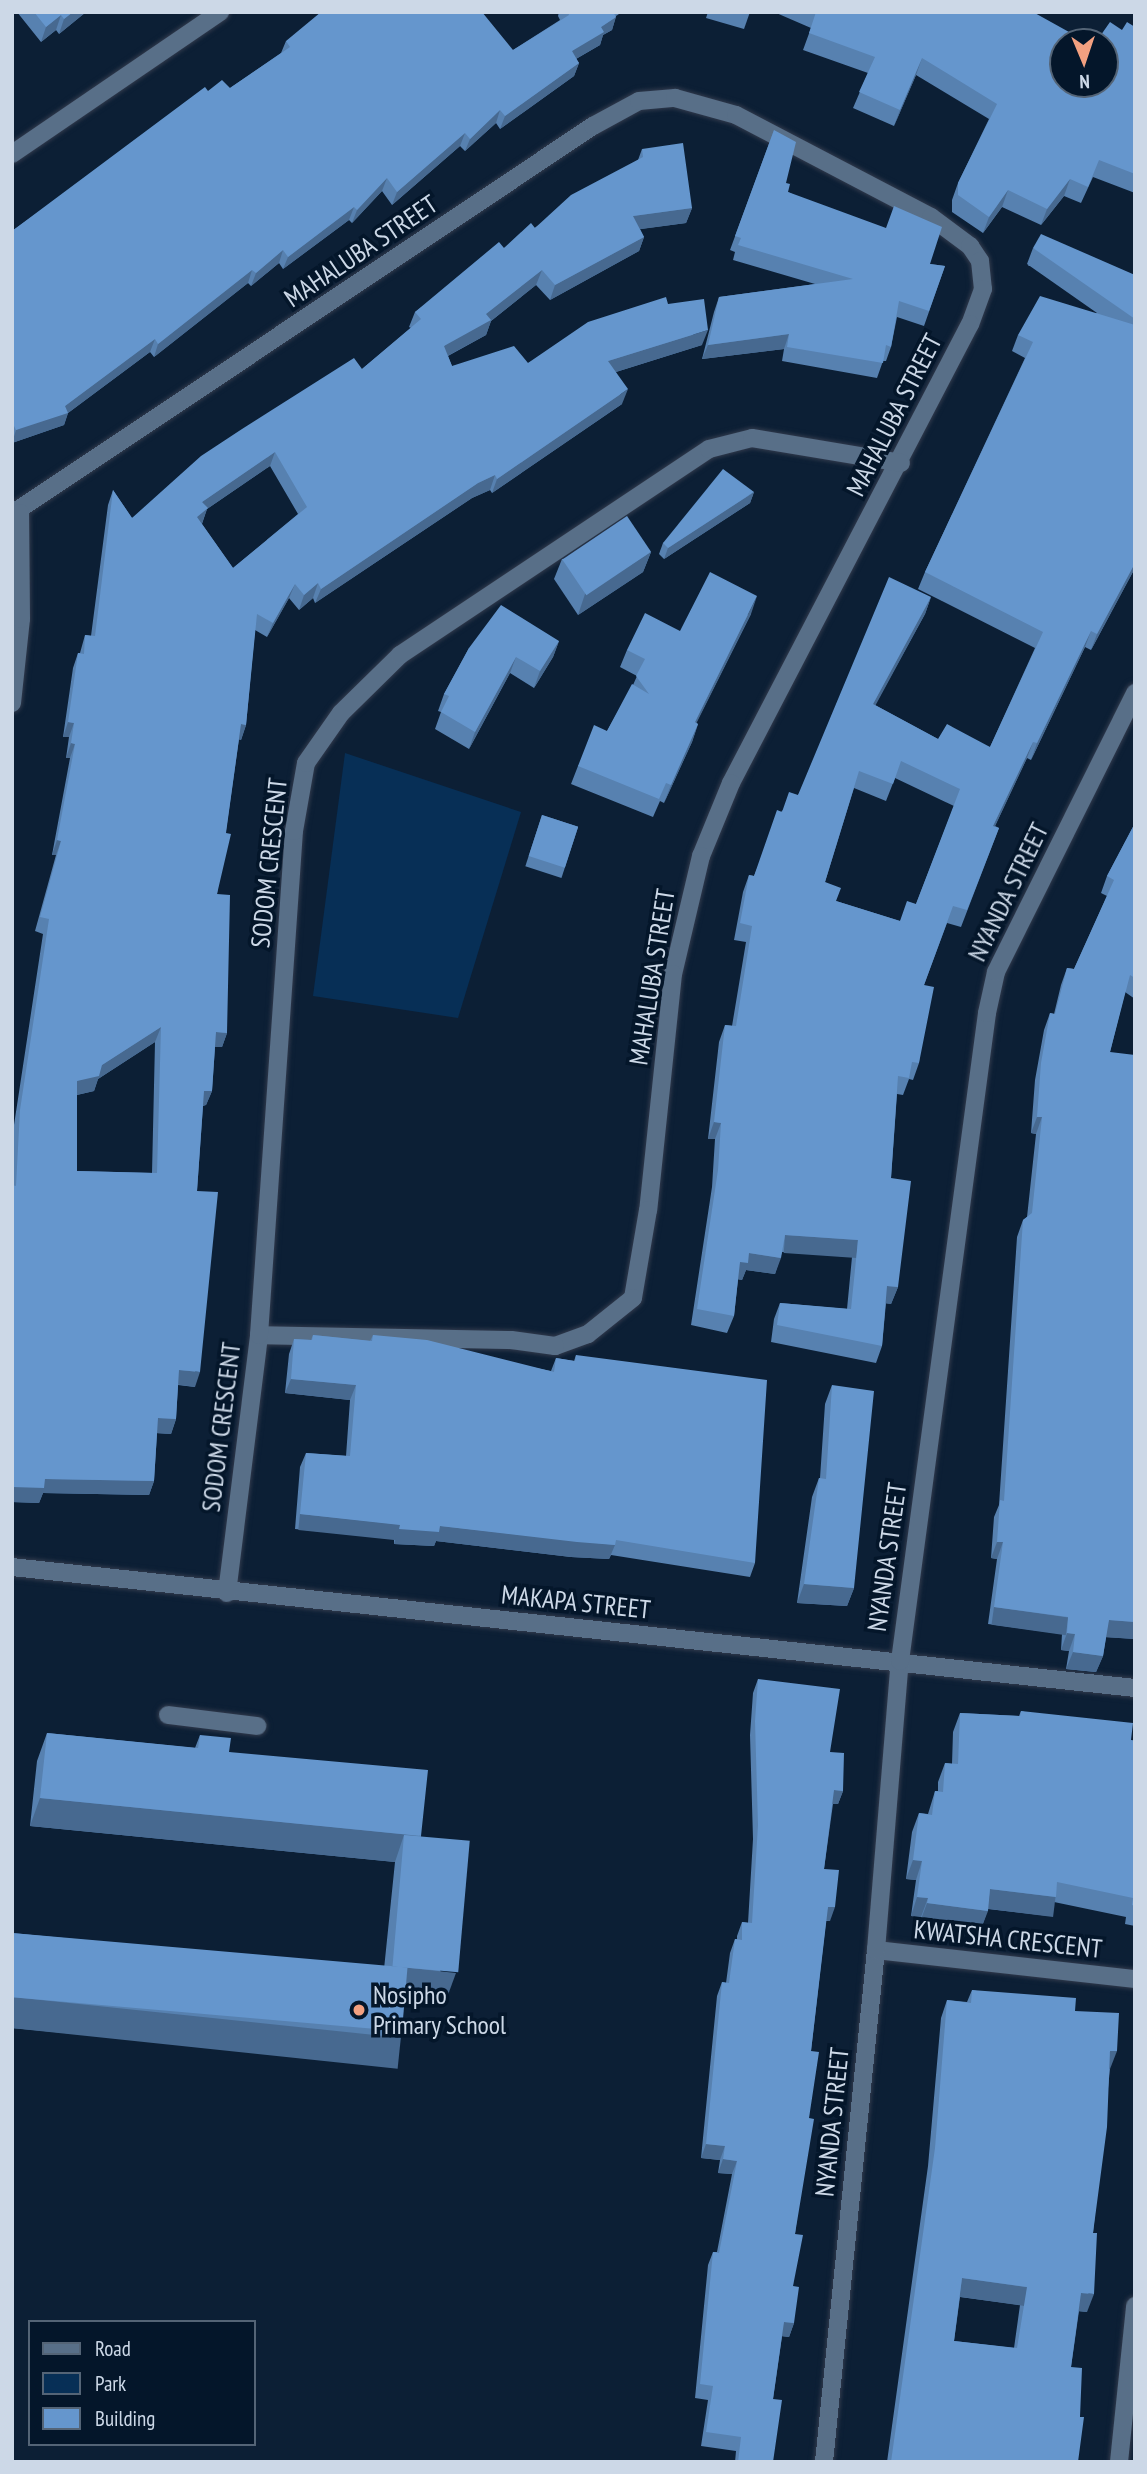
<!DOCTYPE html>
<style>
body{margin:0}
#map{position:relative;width:1147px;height:2474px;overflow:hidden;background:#0c1f35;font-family:"PT Sans Narrow",sans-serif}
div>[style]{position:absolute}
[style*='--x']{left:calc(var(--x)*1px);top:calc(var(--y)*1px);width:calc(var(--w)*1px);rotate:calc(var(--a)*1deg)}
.green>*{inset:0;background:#072f56}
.roads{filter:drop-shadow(0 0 2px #313a4c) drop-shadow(0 0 2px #313a4c)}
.lane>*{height:18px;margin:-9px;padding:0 9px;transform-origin:9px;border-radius:9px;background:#586f88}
.street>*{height:18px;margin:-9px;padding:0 9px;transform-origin:9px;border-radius:9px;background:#586f88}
.wall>*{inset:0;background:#5781b0;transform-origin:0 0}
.shaded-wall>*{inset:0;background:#476990;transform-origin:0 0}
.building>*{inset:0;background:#6596cd;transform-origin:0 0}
.dots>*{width:19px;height:19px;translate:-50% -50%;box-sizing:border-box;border:4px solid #04162a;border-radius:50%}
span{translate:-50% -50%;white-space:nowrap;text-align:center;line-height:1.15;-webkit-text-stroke:7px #04162a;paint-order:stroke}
.street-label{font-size:26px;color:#ccd8e7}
.poi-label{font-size:26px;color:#ccd8e7}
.left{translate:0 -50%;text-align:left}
.frame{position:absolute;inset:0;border:14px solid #ccd8e7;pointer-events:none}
.legend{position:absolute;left:28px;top:2320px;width:228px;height:126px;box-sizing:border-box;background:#04162a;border:2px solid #546476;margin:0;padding:9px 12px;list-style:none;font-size:21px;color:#ccd8e7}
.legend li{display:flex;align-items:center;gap:14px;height:35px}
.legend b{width:35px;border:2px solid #546476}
.north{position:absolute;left:1049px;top:28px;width:70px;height:70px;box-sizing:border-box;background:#04162a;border:2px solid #546476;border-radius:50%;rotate:178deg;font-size:19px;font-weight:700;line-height:28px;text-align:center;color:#ccd8e7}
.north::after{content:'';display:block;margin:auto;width:24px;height:32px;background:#f2a080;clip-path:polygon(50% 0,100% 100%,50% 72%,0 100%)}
</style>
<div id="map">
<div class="green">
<div style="clip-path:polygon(345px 753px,521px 812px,458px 1018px,313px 996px)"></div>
</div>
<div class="roads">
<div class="lane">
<div style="--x:168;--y:1715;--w:90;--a:7"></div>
</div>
<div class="street">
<div style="--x:12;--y:154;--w:252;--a:-34.3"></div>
<div style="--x:12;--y:514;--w:699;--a:-33.74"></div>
<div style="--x:593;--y:126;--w:52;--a:-28.5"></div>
<div style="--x:639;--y:101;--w:36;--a:-5"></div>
<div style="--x:675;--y:98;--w:63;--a:15.6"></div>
<div style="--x:736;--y:115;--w:220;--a:27.6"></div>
<div style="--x:931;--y:217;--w:49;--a:36.6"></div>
<div style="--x:970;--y:246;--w:18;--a:56"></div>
<div style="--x:980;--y:261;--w:28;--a:84"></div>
<div style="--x:983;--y:289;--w:37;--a:110"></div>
<div style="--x:970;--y:324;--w:517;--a:117.51"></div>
<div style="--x:731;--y:783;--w:79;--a:112.3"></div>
<div style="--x:701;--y:856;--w:121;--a:103.3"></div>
<div style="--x:673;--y:974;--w:237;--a:96"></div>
<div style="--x:648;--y:1210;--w:89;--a:99.7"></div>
<div style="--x:633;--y:1298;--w:58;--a:141.3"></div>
<div style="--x:588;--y:1334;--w:35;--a:160"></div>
<div style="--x:555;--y:1346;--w:44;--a:-172.2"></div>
<div style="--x:511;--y:1340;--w:252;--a:-178.9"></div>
<div style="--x:12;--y:703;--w:84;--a:-83.9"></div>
<div style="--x:21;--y:619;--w:106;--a:-90.5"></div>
<div style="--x:12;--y:1567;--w:1129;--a:6.15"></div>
<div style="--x:227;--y:1593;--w:260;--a:-82.9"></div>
<div style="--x:259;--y:1335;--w:505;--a:-86.03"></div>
<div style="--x:294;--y:831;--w:69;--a:-80"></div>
<div style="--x:306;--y:763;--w:61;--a:-55"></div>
<div style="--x:341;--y:713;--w:83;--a:-44.5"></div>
<div style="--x:400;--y:655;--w:371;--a:-33.7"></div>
<div style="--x:709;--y:449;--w:44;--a:-14.3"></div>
<div style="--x:752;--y:438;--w:151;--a:9.5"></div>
<div style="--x:876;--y:1950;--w:261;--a:6.4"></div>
<div style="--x:824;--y:2462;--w:515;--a:-84.2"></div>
<div style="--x:876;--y:1950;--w:290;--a:-85.3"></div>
<div style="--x:900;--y:1661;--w:654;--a:-82.35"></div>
<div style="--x:987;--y:1013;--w:42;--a:-77.6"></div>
<div style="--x:996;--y:972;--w:312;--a:-63.5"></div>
<div style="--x:1119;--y:2462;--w:157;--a:-84.1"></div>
</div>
</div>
<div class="wall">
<div style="clip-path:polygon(17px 12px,86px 12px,59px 34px,56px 30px,41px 42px)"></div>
<div style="clip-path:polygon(559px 12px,622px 12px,616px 16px,612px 30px,603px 35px,600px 45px,576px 59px,579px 63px,574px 76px,500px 129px,496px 123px,465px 151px,460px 146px,392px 205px,382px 191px,352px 223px,349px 220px,283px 269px,279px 263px,251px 286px,248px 283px,154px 357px,150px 352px,68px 413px,64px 425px,12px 443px,12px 231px,208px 91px,230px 88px,281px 53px,286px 41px,513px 50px,560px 20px,558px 16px)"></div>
<div style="clip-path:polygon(708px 12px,750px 12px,744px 29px,706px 18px)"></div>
<div style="clip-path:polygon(774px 12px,1036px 12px,1035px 14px,1063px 84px,1122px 30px,1135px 27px,1135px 193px,1093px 177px,1081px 203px,1064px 196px,1041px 225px,1002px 207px,983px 233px,952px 212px,952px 200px,958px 183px,989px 119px,916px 75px,894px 126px,853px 108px,868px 73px,803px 50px,811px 28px)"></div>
<div style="clip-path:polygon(774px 130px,788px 192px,930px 264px,945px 266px,924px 326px,897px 317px,891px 347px,886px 361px,883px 361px,877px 378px,782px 361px,784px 349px,702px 359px,714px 312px,719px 297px,815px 284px,733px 260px,735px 252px,730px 250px)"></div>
<div style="clip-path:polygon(evenodd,642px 149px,692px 208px,686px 223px,640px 229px,644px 237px,639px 251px,550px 300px,536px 285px,491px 321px,486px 335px,448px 356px,452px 366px,528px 363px,668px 304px,702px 345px,616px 372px,622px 404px,492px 493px,490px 490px,472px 498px,315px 603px,313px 598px,299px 610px,289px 598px,267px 637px,255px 630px,246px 725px,241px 740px,239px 739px,217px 894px,227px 1033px,222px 1047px,215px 1047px,212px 1091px,206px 1105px,203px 1106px,197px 1191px,195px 1387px,178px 1385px,176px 1419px,171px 1434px,157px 1433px,154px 1481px,149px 1495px,43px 1493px,39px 1503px,12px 1502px,12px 1167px,14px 1125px,43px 934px,35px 931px,56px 855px,52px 855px,70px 758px,66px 758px,69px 737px,63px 737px,73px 668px,78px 653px,80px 653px,85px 635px,91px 636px,108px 505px,113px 490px,132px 518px,362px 369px,411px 328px,409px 327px,415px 312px,504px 248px,638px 160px,642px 149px,270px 466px,298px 514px,233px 568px,202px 524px,207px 509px,270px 466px,642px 149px,155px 1042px,152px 1173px,77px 1171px,77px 1095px,94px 1091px,98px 1079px,155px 1042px)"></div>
<div style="clip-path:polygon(evenodd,1033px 248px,1135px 275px,1135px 568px,1091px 650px,1085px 647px,1031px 760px,1027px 758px,995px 826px,999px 828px,961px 927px,947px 923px,924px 985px,919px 1063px,913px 1080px,909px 1079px,903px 1095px,897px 1094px,891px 1178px,898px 1287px,891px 1304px,886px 1303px,882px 1346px,876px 1363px,771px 1342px,774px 1319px,780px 1303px,847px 1309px,852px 1257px,782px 1252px,775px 1274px,746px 1270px,742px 1280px,738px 1279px,734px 1316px,727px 1333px,691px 1325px,712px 1187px,715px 1139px,708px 1139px,719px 1042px,725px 1025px,732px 1026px,746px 942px,734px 940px,743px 892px,749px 875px,754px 876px,781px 812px,798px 795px,931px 597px,925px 614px,875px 705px,938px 739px,990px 747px,1035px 648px,918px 589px,925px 572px,1025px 358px,1012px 351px,1018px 335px,1097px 313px,1027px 264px,1033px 248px,895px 778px,954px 806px,916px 904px,900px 921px,836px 901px,825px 882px,854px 788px,886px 801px,895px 778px)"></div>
<div style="clip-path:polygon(754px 492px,750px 503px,664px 559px,659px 554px,663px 543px)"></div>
<div style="clip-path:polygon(651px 552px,643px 572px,578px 615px,554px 579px,562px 559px)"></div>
<div style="clip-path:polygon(751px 614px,696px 723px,698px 724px,692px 742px,664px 803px,660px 801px,653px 817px,571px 784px,578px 766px,607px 731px,633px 685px,637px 676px,620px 667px,627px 650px,680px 631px)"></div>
<div style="clip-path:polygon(559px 641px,553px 657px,534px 688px,510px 673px,469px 749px,435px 729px,441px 712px,438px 711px,444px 694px,469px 648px)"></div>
<div style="left:542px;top:815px;width:38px;height:54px;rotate:18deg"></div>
<div style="clip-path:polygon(1135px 823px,1135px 999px,1125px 992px,1110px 1052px,1135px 1639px,1106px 1637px,1103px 1656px,1096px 1672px,1066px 1669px,1069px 1651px,1061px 1650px,1062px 1634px,988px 1624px,997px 1559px,991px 1558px,994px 1517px,999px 1505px,1017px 1237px,1023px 1220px,1027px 1217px,1036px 1134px,1031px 1133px,1035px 1080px,1044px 1030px,1050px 1013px,1054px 1014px,1061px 985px,1067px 968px,1074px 969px,1107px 896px,1101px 893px,1107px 876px)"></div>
<div style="clip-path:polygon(313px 1335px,370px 1341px,373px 1335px,551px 1371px,556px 1358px,574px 1361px,576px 1355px,755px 1563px,750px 1577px,611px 1555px,609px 1559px,571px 1557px,436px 1541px,434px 1546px,394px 1544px,394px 1539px,295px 1529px,300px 1467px,306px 1453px,346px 1456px,350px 1400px,285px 1393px,289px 1354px,294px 1339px,311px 1340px)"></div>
<div style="clip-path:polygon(832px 1385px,854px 1588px,847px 1606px,797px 1603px,812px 1497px,819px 1478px,820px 1478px,825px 1404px)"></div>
<div style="clip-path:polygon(758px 1679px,830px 1752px,843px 1791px,838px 1804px,833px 1804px,824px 1869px,830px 1921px,826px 1921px,811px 2051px,809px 2118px,795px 2234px,793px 2286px,794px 2323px,789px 2337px,782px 2336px,773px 2399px,773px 2462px,735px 2462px,736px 2451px,701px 2446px,708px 2400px,695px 2398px,708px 2265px,713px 2252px,717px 2252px,732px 2174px,718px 2173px,720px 2160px,701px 2158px,717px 1996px,722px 1982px,726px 1983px,730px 1953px,735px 1939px,737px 1939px,737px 1936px,742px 1922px,748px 1923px,753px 1839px,750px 1735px,753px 1693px)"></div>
<div style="clip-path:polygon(1021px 1711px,1135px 1741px,1135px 1926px,1125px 1924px,1126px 1917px,1054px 1902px,1049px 1916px,988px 1909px,981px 1929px,920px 1922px,921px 1917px,911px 1916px,916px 1880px,906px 1879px,912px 1832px,919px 1813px,928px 1814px,935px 1791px,938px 1791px,938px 1782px,945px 1763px,952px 1764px,953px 1732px,960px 1713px,1019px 1716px)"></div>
<div style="clip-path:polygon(47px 1733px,195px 1748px,200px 1735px,229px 1752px,421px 1836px,445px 2003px,404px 1998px,390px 2064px,12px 2028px,12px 1933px,384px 1969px,395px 1862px,30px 1826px,37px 1761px)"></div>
<div style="clip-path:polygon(evenodd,972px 1990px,1075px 2011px,1110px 2069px,1093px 2233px,1087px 2312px,1079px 2311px,1071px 2367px,1078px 2462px,887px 2462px,928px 2166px,941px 2018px,947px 2000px,967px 2002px,972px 1990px,960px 2297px,1020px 2305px,1014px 2348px,954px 2341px,960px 2297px)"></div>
</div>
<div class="shaded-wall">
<div style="clip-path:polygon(73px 12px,86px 12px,59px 34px,64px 19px)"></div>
<div style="clip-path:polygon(61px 15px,56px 30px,41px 42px,46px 27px)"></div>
<div style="clip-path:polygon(616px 17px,612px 30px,603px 35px,600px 45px,567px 64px,572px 51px,601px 27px)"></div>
<div style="clip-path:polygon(922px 58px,916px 75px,894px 126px,900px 110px)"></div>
<div style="clip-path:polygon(579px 63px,574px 76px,500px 129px,505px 116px)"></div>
<div style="clip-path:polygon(500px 110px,496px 123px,465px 151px,470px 139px)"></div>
<div style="clip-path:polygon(465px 133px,460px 146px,392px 205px,397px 192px)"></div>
<div style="clip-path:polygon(387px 178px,382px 191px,352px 223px,357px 210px)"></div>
<div style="clip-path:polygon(1070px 179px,1064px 196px,1041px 225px,1047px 209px)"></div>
<div style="clip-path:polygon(1008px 190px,1002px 207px,983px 233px,989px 217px)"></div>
<div style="clip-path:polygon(354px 207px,349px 220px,283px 269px,288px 257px)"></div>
<div style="clip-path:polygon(692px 208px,686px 223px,627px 231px,633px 216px)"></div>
<div style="clip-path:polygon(644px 237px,639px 251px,550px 300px,555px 285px)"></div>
<div style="clip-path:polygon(283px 250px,279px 263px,251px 286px,256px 273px)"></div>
<div style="clip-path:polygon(252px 270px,248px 283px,154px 357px,158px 344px)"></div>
<div style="clip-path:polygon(542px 270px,536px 285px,491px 321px,486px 335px,438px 361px,444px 346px)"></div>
<div style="clip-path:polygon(708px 330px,702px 345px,603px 376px,608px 361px)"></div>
<div style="clip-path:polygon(789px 334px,784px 349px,702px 359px,708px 345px)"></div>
<div style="clip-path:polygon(155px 339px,150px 352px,68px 413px,64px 425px,12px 443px,16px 430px,65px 406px)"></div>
<div style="clip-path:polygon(628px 389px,622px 404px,492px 493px,497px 479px)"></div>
<div style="clip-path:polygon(275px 452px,270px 466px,207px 509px,202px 523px,192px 532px,202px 502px)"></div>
<div style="clip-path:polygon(495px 475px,490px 490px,472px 498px,315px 603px,321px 589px,478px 483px)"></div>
<div style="clip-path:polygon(754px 492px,750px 503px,664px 559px,668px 548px)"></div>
<div style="clip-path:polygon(651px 552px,643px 572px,578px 615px,585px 594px)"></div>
<div style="clip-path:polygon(1135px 563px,1135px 568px,1091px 650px,1097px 634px)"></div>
<div style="clip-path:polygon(318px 583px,313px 598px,299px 610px,304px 595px)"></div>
<div style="clip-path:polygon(295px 584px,289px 598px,267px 637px,273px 623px)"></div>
<div style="clip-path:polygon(757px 596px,751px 614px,688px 740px,695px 722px)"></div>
<div style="clip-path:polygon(931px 597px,925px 614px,867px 721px,873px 704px)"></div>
<div style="clip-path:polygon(1091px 631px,1085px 647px,1031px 760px,1037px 743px)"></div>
<div style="clip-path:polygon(559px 641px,553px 657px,534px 688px,540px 671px)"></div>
<div style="clip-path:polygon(516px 657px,510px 673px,469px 749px,475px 732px)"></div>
<div style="clip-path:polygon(68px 722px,74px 723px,69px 737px,63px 737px)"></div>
<div style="clip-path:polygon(241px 724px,246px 725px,241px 740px,235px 739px)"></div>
<div style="clip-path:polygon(698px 724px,692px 742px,664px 803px,671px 785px)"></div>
<div style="clip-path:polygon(1033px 742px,1027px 758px,987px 843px,993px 826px)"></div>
<div style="clip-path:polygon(71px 743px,75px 744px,70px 758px,66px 758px)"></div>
<div style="clip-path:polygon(57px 840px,61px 841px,56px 855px,52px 855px)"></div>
<div style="clip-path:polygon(161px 1027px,155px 1042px,98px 1079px,94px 1091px,72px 1096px,77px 1081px)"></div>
<div style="clip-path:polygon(216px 1032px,227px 1033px,222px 1047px,210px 1047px)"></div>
<div style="clip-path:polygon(204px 1091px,212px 1091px,206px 1105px,198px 1106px)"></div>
<div style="clip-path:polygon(1037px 1117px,1042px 1117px,1036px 1134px,1031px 1133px)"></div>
<div style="clip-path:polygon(714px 1122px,721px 1123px,715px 1139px,708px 1139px)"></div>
<div style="left:785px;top:1235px;width:73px;height:18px;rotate:4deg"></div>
<div style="clip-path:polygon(749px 1253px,781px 1258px,775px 1274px,746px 1270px,742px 1280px,734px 1279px,740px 1262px)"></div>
<div style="clip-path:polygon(887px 1286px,898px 1287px,891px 1304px,881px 1303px)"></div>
<div style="clip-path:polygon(179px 1370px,200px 1372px,195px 1387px,174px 1384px)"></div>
<div style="clip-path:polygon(291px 1379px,356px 1385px,350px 1400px,285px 1393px)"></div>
<div style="clip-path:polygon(158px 1418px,176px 1419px,171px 1434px,153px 1433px)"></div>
<div style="clip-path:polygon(45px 1479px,154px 1481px,149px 1495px,43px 1493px,39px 1503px,12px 1502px,12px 1487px)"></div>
<div style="left:300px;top:1514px;width:101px;height:16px;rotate:6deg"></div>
<div style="clip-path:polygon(440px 1526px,615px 1545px,609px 1559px,571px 1557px,436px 1541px,434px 1546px,394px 1544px,399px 1529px)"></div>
<div style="clip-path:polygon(997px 1542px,1003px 1542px,997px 1559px,991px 1558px)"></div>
<div style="clip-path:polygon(804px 1584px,854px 1588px,847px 1606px,797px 1603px)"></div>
<div style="left:994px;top:1607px;width:75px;height:18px;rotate:8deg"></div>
<div style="clip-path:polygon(1109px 1620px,1135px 1622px,1135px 1639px,1102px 1637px)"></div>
<div style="clip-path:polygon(1067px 1633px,1075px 1634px,1069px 1651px,1061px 1650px)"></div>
<div style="clip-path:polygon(1073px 1652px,1103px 1656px,1096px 1672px,1066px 1669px)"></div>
<div style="clip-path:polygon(834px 1790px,843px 1791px,838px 1804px,829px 1804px)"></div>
<div style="clip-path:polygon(40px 1798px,421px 1836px,404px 1835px,395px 1862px,30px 1826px)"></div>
<div style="clip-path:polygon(913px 1860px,922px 1861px,916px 1880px,906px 1879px)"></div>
<div style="left:990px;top:1889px;width:66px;height:20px;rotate:7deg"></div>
<div style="clip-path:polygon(917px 1897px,928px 1898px,921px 1917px,911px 1916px)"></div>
<div style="clip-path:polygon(927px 1903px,988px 1911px,981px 1929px,920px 1922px)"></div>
<div style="clip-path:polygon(828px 1907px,835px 1907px,830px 1921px,823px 1920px)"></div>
<div style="clip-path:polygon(392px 1966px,456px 1973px,445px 2003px,381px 1996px)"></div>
<div style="left:12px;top:1997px;width:391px;height:31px;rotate:6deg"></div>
<div style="clip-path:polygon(1110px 2051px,1117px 2051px,1110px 2069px,1104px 2069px)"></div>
<div style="clip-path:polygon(706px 2144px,725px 2146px,720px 2160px,701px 2158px)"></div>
<div style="clip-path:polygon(723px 2159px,737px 2161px,732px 2174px,718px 2173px)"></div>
<div style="left:962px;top:2278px;width:66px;height:19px;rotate:8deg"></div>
<div style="clip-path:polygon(1081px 2293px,1094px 2294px,1087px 2312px,1075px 2311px)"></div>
<div style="clip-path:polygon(784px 2322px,794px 2323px,789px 2337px,779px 2336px)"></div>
</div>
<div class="building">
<div style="clip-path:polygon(34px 12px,73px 12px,64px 19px,61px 15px,46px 27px)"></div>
<div style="clip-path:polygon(321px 12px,482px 12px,513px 50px,569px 15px,568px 12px,613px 12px,616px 17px,601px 27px,604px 32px,572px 51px,579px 63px,505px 116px,500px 110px,470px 139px,465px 133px,397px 192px,387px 178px,357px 210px,354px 207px,288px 257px,283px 250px,256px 273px,252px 270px,158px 344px,155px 339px,65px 406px,68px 413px,16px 430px,12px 422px,12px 231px,205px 87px,208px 91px,222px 80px,230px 88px,290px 47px,286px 41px)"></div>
<div style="clip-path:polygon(816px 12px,1033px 12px,1087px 42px,1063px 42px,1063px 84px,1105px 84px,1105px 42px,1096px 42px,1110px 22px,1122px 30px,1127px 22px,1135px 27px,1135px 174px,1099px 160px,1088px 187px,1070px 179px,1047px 209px,1008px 190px,989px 217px,958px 195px,958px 183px,997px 104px,922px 58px,900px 110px,859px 92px,875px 57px,809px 33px)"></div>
<div style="clip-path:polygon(774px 130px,796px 142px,786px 183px,790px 184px,788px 192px,886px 228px,894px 206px,942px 227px,930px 264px,945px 266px,929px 311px,899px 301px,891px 347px,886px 345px,883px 363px,787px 347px,789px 334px,708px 345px,719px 297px,853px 279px,738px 245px,741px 238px,735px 236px)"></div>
<div style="clip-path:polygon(evenodd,683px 143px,692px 208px,633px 216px,644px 237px,555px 285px,542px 270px,486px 314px,491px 320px,444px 346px,452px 366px,514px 346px,528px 363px,588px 322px,666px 297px,668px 304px,704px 299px,708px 330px,608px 361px,628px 389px,497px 479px,495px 475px,478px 483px,321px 589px,318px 583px,304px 595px,295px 584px,273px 623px,257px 614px,246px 725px,241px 724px,226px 833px,231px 834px,217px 894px,230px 895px,227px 1033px,216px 1032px,212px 1091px,204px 1091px,197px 1191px,218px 1192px,200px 1372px,179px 1370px,176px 1419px,158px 1418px,154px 1481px,45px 1479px,44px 1488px,12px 1487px,12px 1185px,16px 1186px,20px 1110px,49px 919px,40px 917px,61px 841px,57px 840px,75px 744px,71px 743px,74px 723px,68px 722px,78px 653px,84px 654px,85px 635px,95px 636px,113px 490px,132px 518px,201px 456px,242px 429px,354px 358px,362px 369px,421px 319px,415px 312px,499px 242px,504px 248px,531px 223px,535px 228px,571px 195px,643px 157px,642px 149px,683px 143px,275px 452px,307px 507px,233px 568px,197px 517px,208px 508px,202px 502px,275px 452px,683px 143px,161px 1027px,157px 1173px,77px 1171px,77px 1081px,99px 1076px,102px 1065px,161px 1027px)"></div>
<div style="clip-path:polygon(1041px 234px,1135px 275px,1135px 319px,1033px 248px)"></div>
<div style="clip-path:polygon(evenodd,1040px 296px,1135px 325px,1135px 563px,1097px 634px,1091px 631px,1037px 743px,1033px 742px,993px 826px,999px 828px,967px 910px,953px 906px,924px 985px,934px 987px,919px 1063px,912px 1062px,909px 1078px,898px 1076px,891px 1178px,911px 1181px,898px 1287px,887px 1286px,882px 1346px,777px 1325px,780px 1303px,851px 1309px,858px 1240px,785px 1235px,781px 1258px,749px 1253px,748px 1263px,740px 1262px,734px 1316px,697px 1309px,718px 1170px,721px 1123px,714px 1122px,725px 1025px,736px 1026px,752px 926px,740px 923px,749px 875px,754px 876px,777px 810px,782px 812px,789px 792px,798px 795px,889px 577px,931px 597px,873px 704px,938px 739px,947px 724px,990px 747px,1043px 632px,925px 572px,1033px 342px,1018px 335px,1040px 296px,901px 761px,960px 789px,916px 904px,907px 901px,900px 921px,836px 901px,841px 888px,825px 882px,859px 771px,893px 784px,901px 761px)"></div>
<div style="clip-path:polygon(723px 469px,754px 492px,668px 548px,663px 543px)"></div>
<div style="left:627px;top:516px;width:43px;height:78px;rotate:56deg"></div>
<div style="clip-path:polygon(710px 572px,757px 596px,695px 722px,698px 724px,671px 785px,666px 783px,659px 799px,578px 766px,594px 725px,607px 731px,632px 684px,649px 694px,636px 676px,645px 659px,627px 650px,645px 613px,680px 631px)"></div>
<div style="clip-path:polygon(501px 605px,559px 641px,540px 671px,516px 657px,475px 732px,441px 712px,449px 696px,444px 694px,469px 648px)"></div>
<div style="left:542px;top:815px;width:38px;height:43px;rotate:18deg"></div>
<div style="clip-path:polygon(1135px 823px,1135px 978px,1130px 975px,1110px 1052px,1135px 1055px,1135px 1622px,1109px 1620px,1103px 1656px,1073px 1652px,1075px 1634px,1067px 1633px,1068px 1617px,994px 1607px,1003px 1542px,997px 1542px,1000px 1500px,1004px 1501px,1023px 1220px,1032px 1213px,1042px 1117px,1037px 1117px,1041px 1063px,1050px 1013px,1055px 1014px,1067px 968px,1074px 969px,1114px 880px,1107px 876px)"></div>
<div style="clip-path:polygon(313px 1335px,372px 1341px,373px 1335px,427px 1340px,554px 1372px,556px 1358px,575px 1361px,576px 1355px,767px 1380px,755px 1563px,616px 1540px,615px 1545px,577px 1542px,440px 1526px,439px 1532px,399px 1529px,400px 1525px,300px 1514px,306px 1453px,350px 1456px,356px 1385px,291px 1379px,294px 1339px,312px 1340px)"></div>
<div style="clip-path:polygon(832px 1385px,874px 1391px,854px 1588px,804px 1584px,819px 1478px,826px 1479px)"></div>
<div style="clip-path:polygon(758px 1679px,840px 1689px,830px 1752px,844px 1753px,843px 1791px,834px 1790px,824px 1869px,839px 1870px,835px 1907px,828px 1907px,811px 2051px,819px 2052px,809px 2118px,814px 2119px,795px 2234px,803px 2235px,793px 2286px,799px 2287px,794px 2323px,784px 2322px,773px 2399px,782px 2400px,773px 2462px,738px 2462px,741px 2437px,706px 2432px,713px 2386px,700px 2384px,713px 2252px,719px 2253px,737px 2161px,723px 2159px,725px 2146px,706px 2144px,722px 1982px,729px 1983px,735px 1939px,742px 1940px,742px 1922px,752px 1923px,758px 1825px,755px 1721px)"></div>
<div style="clip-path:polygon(1021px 1711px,1133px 1723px,1131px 1740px,1135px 1741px,1135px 1906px,1132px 1905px,1133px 1898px,1057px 1882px,1056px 1897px,990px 1889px,988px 1911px,927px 1903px,928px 1898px,917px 1897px,922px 1861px,913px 1860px,919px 1813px,932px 1815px,935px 1791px,943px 1792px,945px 1763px,958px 1764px,960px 1713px,1020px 1716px)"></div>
<div style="clip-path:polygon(47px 1733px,198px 1748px,200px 1735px,231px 1738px,229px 1752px,428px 1770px,421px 1836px,40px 1798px)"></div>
<div style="left:404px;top:1835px;width:66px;height:132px;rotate:5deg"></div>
<div style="left:12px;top:1933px;width:397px;height:64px;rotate:5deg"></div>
<div style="clip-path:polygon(evenodd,972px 1990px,1076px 1998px,1075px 2011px,1119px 2013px,1117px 2051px,1110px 2051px,1107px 2127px,1093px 2233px,1097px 2233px,1094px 2294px,1081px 2293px,1071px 2367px,1082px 2368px,1080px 2417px,1084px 2417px,1078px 2462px,891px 2462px,935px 2148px,947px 2000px,971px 2003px,972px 1990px,962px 2278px,1027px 2287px,1017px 2348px,954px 2341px,962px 2278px)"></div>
</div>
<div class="dots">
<div style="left:359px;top:2010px;background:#f2a080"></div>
</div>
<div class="street-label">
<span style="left:361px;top:251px;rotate:-34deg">MAHALUBA STREET</span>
<span style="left:894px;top:415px;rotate:-63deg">MAHALUBA STREET</span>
<span style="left:269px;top:863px;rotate:-84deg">SODOM CRESCENT</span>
<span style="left:1008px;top:892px;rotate:-64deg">NYANDA STREET</span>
<span style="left:652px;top:977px;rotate:-81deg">MAHALUBA STREET</span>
<span style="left:221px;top:1427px;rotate:-83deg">SODOM CRESCENT</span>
<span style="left:887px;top:1557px;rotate:-82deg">NYANDA STREET</span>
<span style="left:576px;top:1602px;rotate:6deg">MAKAPA STREET</span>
<span style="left:1008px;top:1939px;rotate:6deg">KWATSHA CRESCENT</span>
<span style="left:832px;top:2122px;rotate:-84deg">NYANDA STREET</span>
</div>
<div class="poi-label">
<span class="left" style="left:373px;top:2010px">Nosipho<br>Primary School</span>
</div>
<div class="frame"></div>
<ul class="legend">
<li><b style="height:9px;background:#586f88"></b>Road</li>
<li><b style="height:19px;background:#072f56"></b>Park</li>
<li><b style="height:19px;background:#6596cd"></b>Building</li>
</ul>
<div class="north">N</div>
</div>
